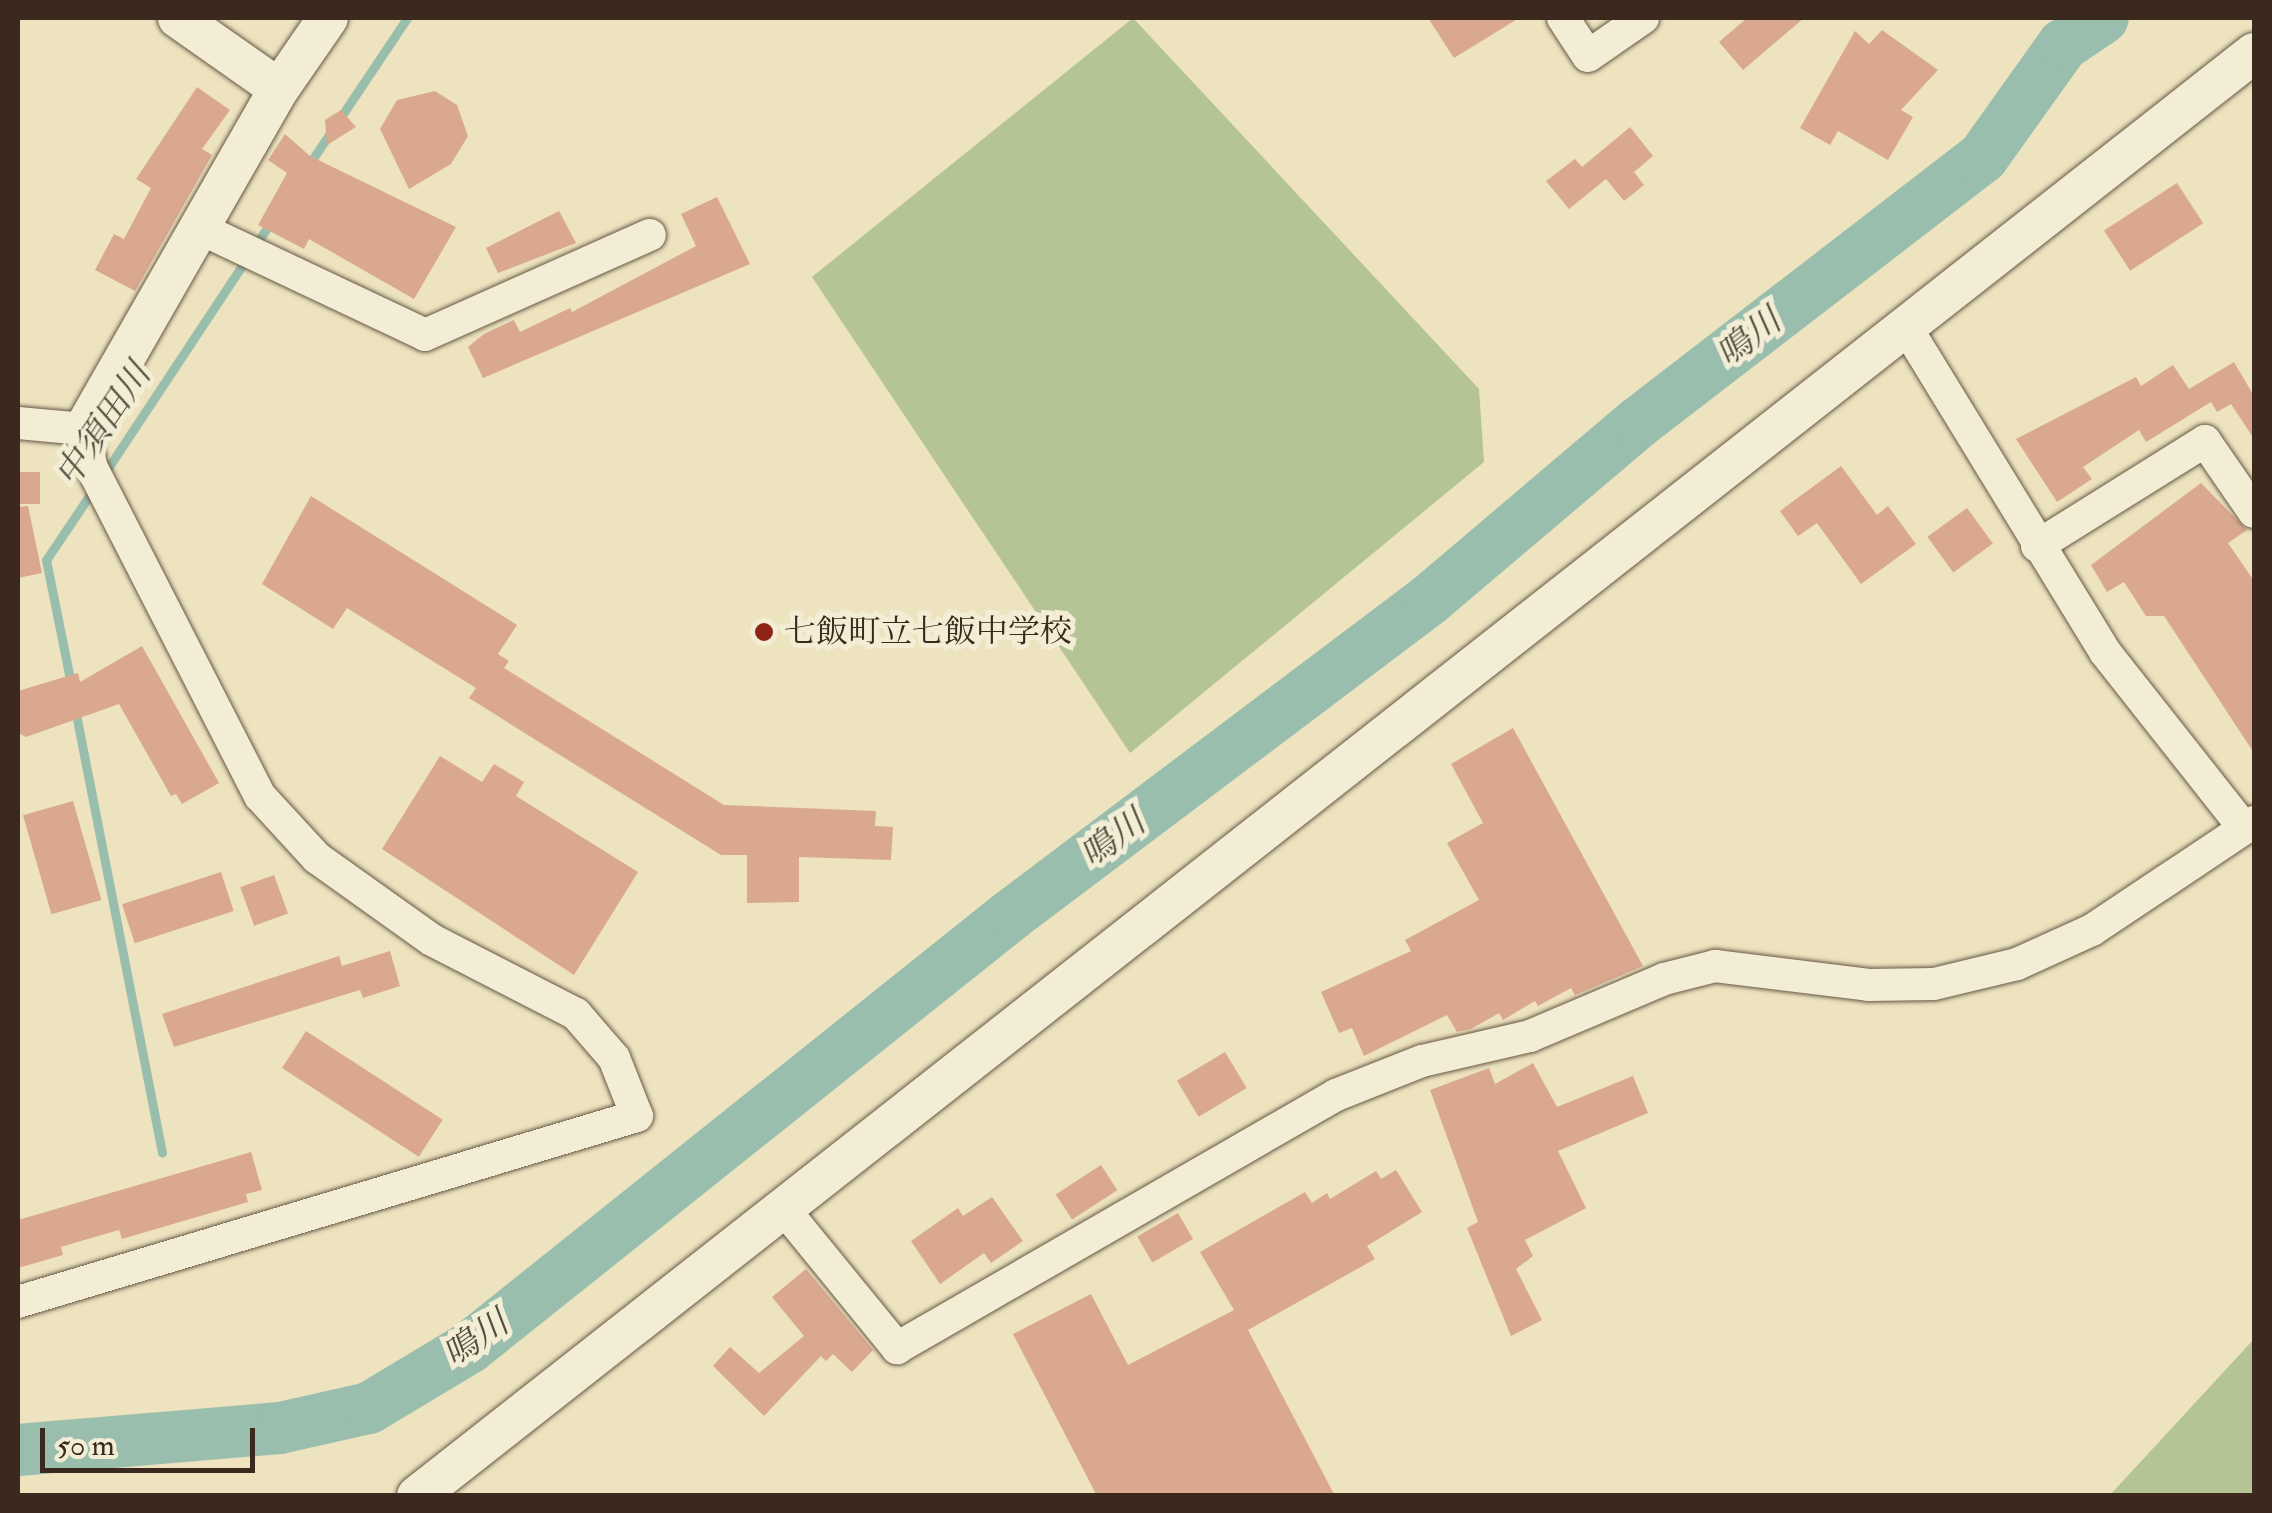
<!DOCTYPE html>
<meta charset="utf-8">
<style>
body{margin:0}
#map{position:relative;width:2272px;height:1513px;overflow:hidden;background:#ede3bf;font-family:"IM FELL Double Pica","Noto Serif JP",serif}
div>[style]{position:absolute}
[style*='--x']{left:calc(var(--x)*1px);top:calc(var(--y)*1px);width:calc(var(--w)*1px);rotate:calc(var(--a)*1deg)}
.green>*{inset:0;background:#b4c495}
.stream>*{height:9px;margin:-4.5px;padding:0 4.5px;transform-origin:4.5px;border-radius:4.5px;background:#9abeae}
.river>*{height:52px;margin:-26px;padding:0 26px;transform-origin:26px;border-radius:26px;background:#9abeae}
.building>*{inset:0;background:#daa88f;transform-origin:0 0}
.roads{filter:drop-shadow(0 0 2px #675845) drop-shadow(0 0 2px #675845)}
.minor>*{height:32px;margin:-16px;padding:0 16px;transform-origin:16px;border-radius:16px;background:#f3edd5}
.tertiary>*{height:40px;margin:-20px;padding:0 20px;transform-origin:20px;border-radius:20px;background:#f3edd5}
.dots>*{width:28px;height:28px;translate:-50% -50%;box-sizing:border-box;border:5px solid #f3edd5;border-radius:50%}
span{translate:-50% -50%;white-space:nowrap;text-align:center;line-height:1.15;-webkit-text-stroke:10px #f3edd5;paint-order:stroke}
.poi-label{font-size:32px;color:#3a291c}
.left{translate:0 -50%;text-align:left}
.water-label{font-size:35px;color:#524e40;font-style:italic}
.frame{position:absolute;inset:0;border:20px solid #3a291c;pointer-events:none}
.scale{position:absolute;left:40px;top:1428px;width:215px;height:45px;box-sizing:border-box;border:5px solid #3a291c;border-top:0;padding-left:12px;font-size:30px;line-height:35px;white-space:nowrap;color:#3a291c;-webkit-text-stroke:8px #f3edd5;paint-order:stroke}
</style>
<div id="map">
<div class="green">
<div style="clip-path:polygon(1133px 18px,1479px 389px,1484px 462px,1130px 753px,812px 277px)"></div>
<div style="clip-path:polygon(2254px 1339px,2254px 1495px,2110px 1495px)"></div>
</div>
<div class="stream">
<div style="--x:308;--y:166;--w:178;--a:-56.2"></div>
<div style="--x:104;--y:474;--w:305;--a:-56.5"></div>
<div style="--x:71;--y:684;--w:126;--a:-101.4"></div>
<div style="--x:46;--y:560;--w:88;--a:-56.1"></div>
<div style="--x:75;--y:709;--w:452;--a:78.9"></div>
</div>
<div class="river">
<div style="--x:18;--y:1450;--w:263;--a:-4.8"></div>
<div style="--x:280;--y:1428;--w:91;--a:-12.7"></div>
<div style="--x:369;--y:1408;--w:117;--a:-31"></div>
<div style="--x:469;--y:1348;--w:694;--a:-38.62"></div>
<div style="--x:1011;--y:915;--w:523;--a:-37"></div>
<div style="--x:1429;--y:600;--w:275;--a:-40.3"></div>
<div style="--x:1639;--y:422;--w:434;--a:-37.6"></div>
<div style="--x:1983;--y:157;--w:138;--a:-54.5"></div>
<div style="--x:2063;--y:45;--w:48;--a:-34"></div>
</div>
<div class="building">
<div style="clip-path:polygon(1428px 18px,1519px 18px,1454px 58px)"></div>
<div style="clip-path:polygon(1747px 18px,1804px 18px,1743px 70px,1719px 42px)"></div>
<div style="clip-path:polygon(1882px 30px,1938px 70px,1901px 110px,1913px 117px,1888px 160px,1838px 131px,1830px 145px,1800px 128px,1855px 31px,1869px 44px)"></div>
<div style="clip-path:polygon(197px 87px,230px 110px,202px 149px,212px 155px,135px 291px,95px 270px,114px 234px,124px 239px,151px 188px,136px 179px)"></div>
<div style="clip-path:polygon(435px 91px,457px 105px,468px 136px,451px 164px,409px 189px,380px 129px,397px 100px)"></div>
<div style="clip-path:polygon(341px 110px,356px 127px,327px 145px,325px 120px)"></div>
<div style="clip-path:polygon(1630px 127px,1653px 156px,1634px 172px,1644px 185px,1624px 201px,1606px 179px,1569px 209px,1546px 181px,1575px 159px,1582px 167px)"></div>
<div style="clip-path:polygon(285px 134px,310px 156px,456px 227px,414px 299px,309px 239px,304px 249px,258px 225px,287px 173px,268px 160px)"></div>
<div style="left:2177px;top:183px;width:48px;height:87px;rotate:57deg"></div>
<div style="clip-path:polygon(717px 197px,750px 264px,483px 378px,468px 347px,484px 334px,514px 320px,520px 332px,570px 308px,572px 312px,696px 246px,681px 214px)"></div>
<div style="clip-path:polygon(559px 211px,576px 243px,498px 273px,486px 248px)"></div>
<div style="clip-path:polygon(2234px 362px,2254px 396px,2254px 439px,2231px 404px,2217px 412px,2211px 402px,2146px 442px,2139px 430px,2083px 467px,2092px 479px,2057px 502px,2016px 439px,2136px 377px,2141px 386px,2173px 365px,2189px 389px)"></div>
<div style="clip-path:polygon(1841px 466px,1877px 515px,1888px 506px,1916px 544px,1861px 584px,1817px 523px,1798px 536px,1780px 511px)"></div>
<div style="left:18px;top:472px;width:22px;height:32px"></div>
<div style="clip-path:polygon(2201px 483px,2247px 530px,2228px 543px,2254px 581px,2254px 753px,2164px 616px,2146px 616px,2124px 582px,2107px 592px,2091px 565px)"></div>
<div style="clip-path:polygon(311px 496px,517px 625px,498px 654px,509px 661px,504px 668px,724px 805px,876px 811px,875px 826px,893px 827px,891px 860px,799px 857px,799px 902px,747px 903px,747px 855px,721px 855px,547px 747px,469px 698px,476px 688px,347px 608px,333px 629px,262px 584px)"></div>
<div style="clip-path:polygon(28px 506px,42px 573px,18px 578px,18px 507px)"></div>
<div style="left:1967px;top:508px;width:44px;height:49px;rotate:54deg"></div>
<div style="clip-path:polygon(142px 646px,219px 783px,182px 804px,176px 794px,171px 796px,119px 704px,26px 737px,18px 733px,18px 691px,78px 673px,80px 682px)"></div>
<div style="clip-path:polygon(1513px 728px,1643px 966px,1575px 995px,1571px 988px,1538px 1006px,1535px 1001px,1503px 1020px,1499px 1013px,1471px 1029px,1457px 1032px,1447px 1015px,1364px 1056px,1352px 1028px,1339px 1033px,1321px 992px,1411px 951px,1405px 940px,1479px 900px,1447px 843px,1483px 823px,1451px 764px)"></div>
<div style="clip-path:polygon(440px 756px,482px 782px,494px 764px,524px 782px,516px 796px,638px 872px,574px 975px,382px 849px)"></div>
<div style="left:73px;top:801px;width:103px;height:52px;rotate:74deg"></div>
<div style="left:221px;top:872px;width:41px;height:104px;rotate:72deg"></div>
<div style="left:274px;top:875px;width:41px;height:36px;rotate:70deg"></div>
<div style="clip-path:polygon(390px 951px,400px 986px,363px 998px,360px 990px,174px 1047px,162px 1014px,339px 956px,342px 966px)"></div>
<div style="left:306px;top:1031px;width:163px;height:44px;rotate:33deg"></div>
<div style="left:1225px;top:1052px;width:42px;height:56px;rotate:59deg"></div>
<div style="clip-path:polygon(1533px 1063px,1557px 1107px,1633px 1076px,1648px 1113px,1558px 1151px,1586px 1208px,1525px 1240px,1533px 1256px,1516px 1269px,1542px 1320px,1511px 1336px,1467px 1228px,1478px 1222px,1430px 1090px,1489px 1068px,1495px 1084px)"></div>
<div style="clip-path:polygon(251px 1152px,262px 1190px,246px 1194px,248px 1202px,122px 1239px,119px 1230px,74px 1243px,61px 1247px,63px 1255px,18px 1268px,18px 1220px)"></div>
<div style="left:1101px;top:1165px;width:30px;height:54px;rotate:57deg"></div>
<div style="clip-path:polygon(1396px 1170px,1422px 1212px,1367px 1246px,1375px 1259px,1248px 1330px,1335px 1496px,1097px 1496px,1013px 1334px,1091px 1294px,1128px 1365px,1234px 1310px,1200px 1252px,1305px 1192px,1312px 1203px,1327px 1193px,1330px 1199px,1376px 1171px,1381px 1179px)"></div>
<div style="clip-path:polygon(992px 1197px,1023px 1241px,991px 1263px,984px 1253px,940px 1284px,911px 1241px,958px 1208px,963px 1216px)"></div>
<div style="left:1178px;top:1213px;width:30px;height:47px;rotate:60deg"></div>
<div style="clip-path:polygon(806px 1269px,873px 1350px,852px 1372px,833px 1354px,826px 1361px,821px 1356px,764px 1416px,713px 1366px,730px 1347px,759px 1373px,804px 1336px,772px 1297px)"></div>
</div>
<div class="roads">
<div class="minor">
<div style="--x:1563;--y:18;--w:45;--a:56.7"></div>
<div style="--x:1588;--y:56;--w:67;--a:-34.6"></div>
<div style="--x:199;--y:228;--w:250;--a:25.3"></div>
<div style="--x:425;--y:335;--w:246;--a:-24"></div>
<div style="--x:1906;--y:327;--w:381;--a:58.5"></div>
<div style="--x:2105;--y:652;--w:223;--a:51.7"></div>
<div style="--x:18;--y:423;--w:66;--a:5.2"></div>
<div style="--x:84;--y:429;--w:38;--a:79"></div>
<div style="--x:91;--y:466;--w:371;--a:62.9"></div>
<div style="--x:260;--y:796;--w:84;--a:47.4"></div>
<div style="--x:317;--y:858;--w:141;--a:35.5"></div>
<div style="--x:432;--y:940;--w:162;--a:27.2"></div>
<div style="--x:576;--y:1014;--w:58;--a:49.2"></div>
<div style="--x:614;--y:1058;--w:62;--a:68.4"></div>
<div style="--x:637;--y:1116;--w:646;--a:163.28"></div>
<div style="--x:2037;--y:546;--w:198;--a:-32"></div>
<div style="--x:2205;--y:441;--w:86;--a:55.4"></div>
<div style="--x:783;--y:1208;--w:181;--a:50.8"></div>
<div style="--x:897;--y:1348;--w:507;--a:-29.96"></div>
<div style="--x:1336;--y:1095;--w:92;--a:-21.6"></div>
<div style="--x:1422;--y:1061;--w:111;--a:-13"></div>
<div style="--x:1530;--y:1036;--w:146;--a:-23"></div>
<div style="--x:1664;--y:979;--w:53;--a:-14.3"></div>
<div style="--x:1715;--y:966;--w:155;--a:7"></div>
<div style="--x:1869;--y:985;--w:65;--a:-0.9"></div>
<div style="--x:1934;--y:984;--w:85;--a:-13.5"></div>
<div style="--x:2017;--y:964;--w:82;--a:-24.4"></div>
<div style="--x:2092;--y:930;--w:195;--a:-33.7"></div>
</div>
<div class="tertiary">
<div style="--x:178;--y:18;--w:123;--a:35.1"></div>
<div style="--x:84;--y:429;--w:392;--a:-60.2"></div>
<div style="--x:279;--y:89;--w:86;--a:-55.4"></div>
<div style="--x:417;--y:1496;--w:2336;--a:-38.15"></div>
</div>
</div>
<div class="dots">
<div style="left:764px;top:632px;background:#8f2418"></div>
</div>
<div class="poi-label">
<span class="left" style="left:784px;top:632px">七飯町立七飯中学校</span>
</div>
<div class="water-label">
<span style="left:1749px;top:338px;rotate:-38deg">鳴川</span>
<span style="left:103px;top:425px;rotate:-56deg">中須田川</span>
<span style="left:1113px;top:839px;rotate:-37deg">鳴川</span>
<span style="left:476px;top:1339px;rotate:-35deg">鳴川</span>
</div>
<div class="frame"></div>
<div class="scale">50 m</div>
</div>
